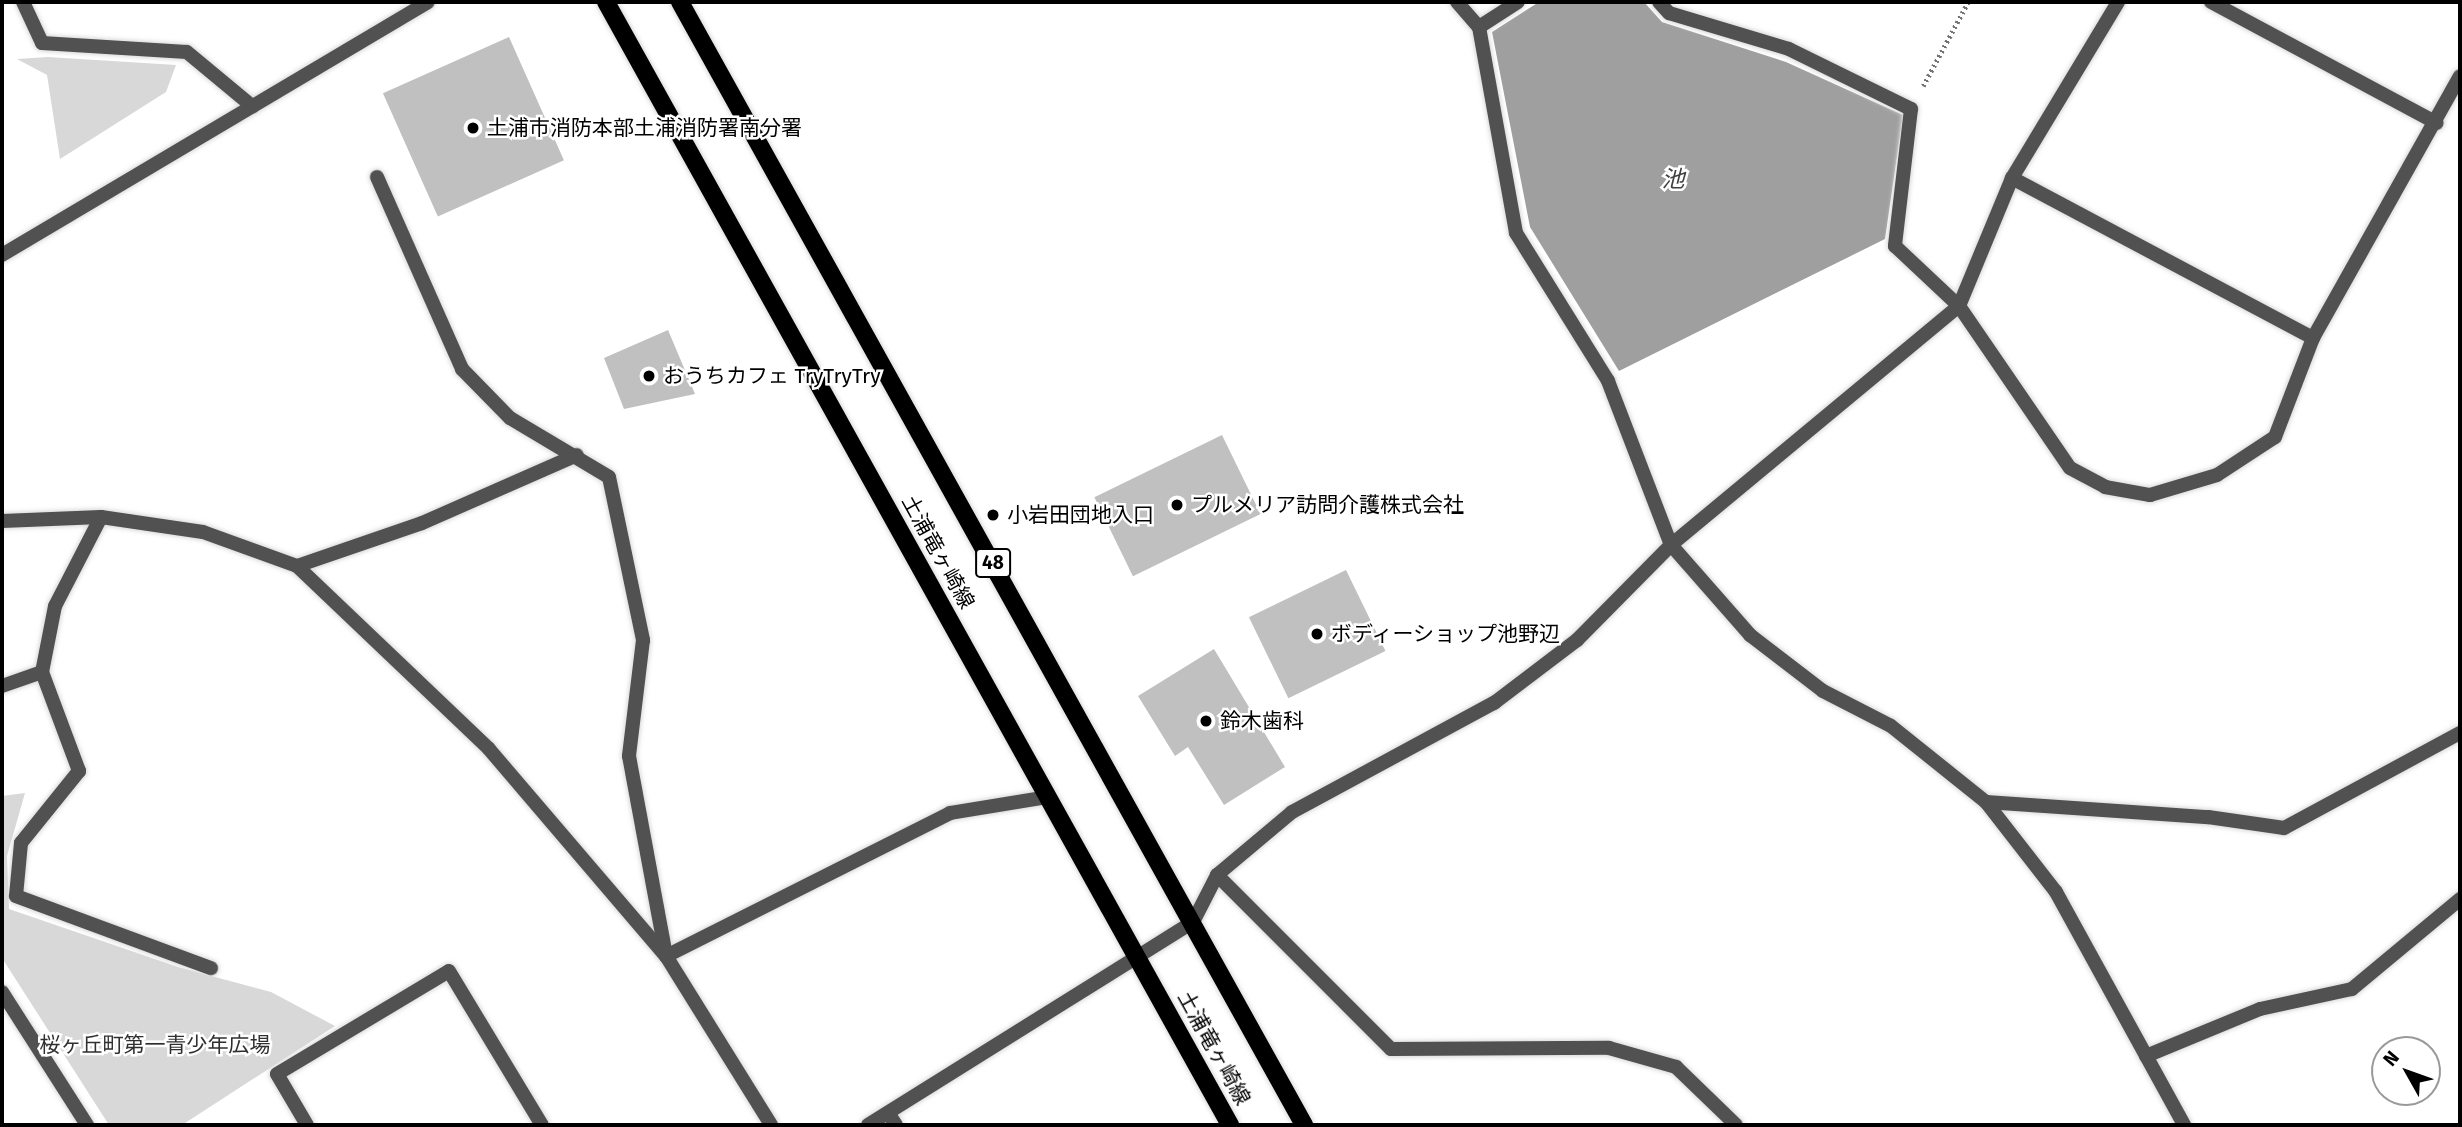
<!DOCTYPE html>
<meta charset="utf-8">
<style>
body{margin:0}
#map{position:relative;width:2462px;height:1127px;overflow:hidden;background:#fff;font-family:"Fira Sans","Noto Sans JP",sans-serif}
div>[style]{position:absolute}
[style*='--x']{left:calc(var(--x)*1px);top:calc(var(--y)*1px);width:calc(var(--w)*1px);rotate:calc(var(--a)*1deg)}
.green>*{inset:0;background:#d8d8d8}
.water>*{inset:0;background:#9f9f9f}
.building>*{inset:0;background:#c0c0c0;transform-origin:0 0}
.path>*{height:4.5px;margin-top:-2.25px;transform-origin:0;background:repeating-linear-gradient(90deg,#737373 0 2px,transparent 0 5.5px)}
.roads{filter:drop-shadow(0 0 2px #dbdbdb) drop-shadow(0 0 2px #dbdbdb)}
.minor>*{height:14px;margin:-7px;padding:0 7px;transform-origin:7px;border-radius:7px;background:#515151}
.tertiary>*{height:14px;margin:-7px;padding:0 7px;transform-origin:7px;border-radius:7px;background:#515151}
.primary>*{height:18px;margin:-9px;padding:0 9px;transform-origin:9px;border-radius:9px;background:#000}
.dots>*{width:19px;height:19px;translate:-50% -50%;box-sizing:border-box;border:4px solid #fff;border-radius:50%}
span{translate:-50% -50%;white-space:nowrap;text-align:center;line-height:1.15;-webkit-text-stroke:5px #fff;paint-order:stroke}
.shield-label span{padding:2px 5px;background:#fff;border:2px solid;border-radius:5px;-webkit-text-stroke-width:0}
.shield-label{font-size:19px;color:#000;font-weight:700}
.poi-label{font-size:21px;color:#000}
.left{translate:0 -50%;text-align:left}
.street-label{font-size:21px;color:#000}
.park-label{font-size:21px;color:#2f2f2f}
.water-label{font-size:23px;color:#404040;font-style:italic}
.frame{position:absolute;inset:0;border:4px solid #000;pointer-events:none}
.north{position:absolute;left:2371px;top:1036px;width:70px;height:70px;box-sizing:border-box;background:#fff;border:2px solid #999;border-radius:50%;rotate:310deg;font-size:19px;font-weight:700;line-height:28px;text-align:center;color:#000}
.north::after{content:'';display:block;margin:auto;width:24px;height:32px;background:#000;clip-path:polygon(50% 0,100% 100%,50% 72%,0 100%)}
</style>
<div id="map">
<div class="green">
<div style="clip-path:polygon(48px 57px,176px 65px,166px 92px,60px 159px,47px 75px,17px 59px)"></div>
<div style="clip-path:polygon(25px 793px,7px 856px,9px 909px,178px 967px,271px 992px,335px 1026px,182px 1125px,109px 1125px,2px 958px,2px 796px)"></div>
</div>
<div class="water">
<div style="clip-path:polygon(1539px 2px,1644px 2px,1662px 22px,1786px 62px,1903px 115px,1885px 239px,1619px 371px,1530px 227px,1492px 32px)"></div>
</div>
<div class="building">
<div style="left:509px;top:37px;width:135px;height:138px;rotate:66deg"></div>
<div style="clip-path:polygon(668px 330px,695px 394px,624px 409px,604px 358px)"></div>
<div style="left:1222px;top:435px;width:88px;height:142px;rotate:64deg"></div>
<div style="left:1346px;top:570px;width:90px;height:108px;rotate:64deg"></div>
<div style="clip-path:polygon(1214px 649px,1285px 767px,1224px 805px,1188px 747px,1175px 756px,1138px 696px)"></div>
</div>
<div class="path">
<div style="--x:1923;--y:86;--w:95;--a:-61.8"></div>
</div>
<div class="roads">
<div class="minor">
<div style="--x:23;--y:2;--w:45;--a:65.1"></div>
<div style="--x:42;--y:43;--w:145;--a:3.6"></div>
<div style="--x:187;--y:52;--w:85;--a:39.7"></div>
<div style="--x:1457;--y:2;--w:33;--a:49"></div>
<div style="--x:1479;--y:27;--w:209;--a:79.8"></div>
<div style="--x:1516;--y:233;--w:174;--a:58.1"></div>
<div style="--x:1608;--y:381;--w:176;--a:69"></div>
<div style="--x:1671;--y:545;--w:120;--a:48.7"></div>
<div style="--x:1750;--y:635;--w:92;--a:37.5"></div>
<div style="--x:1823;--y:691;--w:76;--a:27.2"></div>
<div style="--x:1891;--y:726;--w:122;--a:38.7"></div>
<div style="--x:1986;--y:802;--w:114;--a:52.1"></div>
<div style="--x:2056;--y:892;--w:266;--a:61.2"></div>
<div style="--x:1659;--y:2;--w:15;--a:48"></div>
<div style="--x:1669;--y:13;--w:125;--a:16.7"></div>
<div style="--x:1789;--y:49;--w:136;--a:26.2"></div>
<div style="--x:1911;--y:109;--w:138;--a:96.7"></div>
<div style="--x:1895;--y:246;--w:88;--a:43.2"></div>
<div style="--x:1959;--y:306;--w:196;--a:55.6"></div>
<div style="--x:2070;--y:468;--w:40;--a:28"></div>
<div style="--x:2105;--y:487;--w:46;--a:10.1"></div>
<div style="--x:2150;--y:495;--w:70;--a:-16.6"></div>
<div style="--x:2217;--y:475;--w:69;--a:-33.2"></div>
<div style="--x:2275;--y:437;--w:106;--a:-69"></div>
<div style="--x:2313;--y:338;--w:300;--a:-60.7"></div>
<div style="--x:2211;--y:2;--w:256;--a:28.2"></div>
<div style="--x:1479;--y:27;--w:46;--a:-32.7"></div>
<div style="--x:377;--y:177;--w:210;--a:66.1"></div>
<div style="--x:462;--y:369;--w:69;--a:45.6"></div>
<div style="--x:510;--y:418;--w:115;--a:30.8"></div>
<div style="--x:609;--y:477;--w:167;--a:78.2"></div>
<div style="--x:643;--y:640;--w:117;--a:96.9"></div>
<div style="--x:629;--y:756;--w:203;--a:79.5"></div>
<div style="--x:666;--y:956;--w:199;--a:58.1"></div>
<div style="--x:2012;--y:178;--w:341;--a:28"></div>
<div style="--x:101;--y:517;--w:100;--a:117.3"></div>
<div style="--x:55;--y:606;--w:67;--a:101.1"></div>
<div style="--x:42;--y:672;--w:106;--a:69.5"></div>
<div style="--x:79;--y:771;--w:92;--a:128.9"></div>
<div style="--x:21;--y:843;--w:53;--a:95.4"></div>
<div style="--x:16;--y:896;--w:208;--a:20.3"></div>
<div style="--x:2;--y:521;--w:99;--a:-2.3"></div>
<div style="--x:101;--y:517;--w:103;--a:8.4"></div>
<div style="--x:203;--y:532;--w:100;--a:19.9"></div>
<div style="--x:297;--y:566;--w:265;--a:43.6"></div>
<div style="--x:489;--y:749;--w:272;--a:49.5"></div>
<div style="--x:666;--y:956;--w:318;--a:-26.7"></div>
<div style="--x:950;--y:813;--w:99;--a:-9.3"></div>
<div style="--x:297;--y:566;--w:132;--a:-19"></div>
<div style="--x:422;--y:523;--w:169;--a:-23.7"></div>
<div style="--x:2;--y:686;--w:42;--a:-19.3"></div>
<div style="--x:1986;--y:802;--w:223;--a:3.9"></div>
<div style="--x:2208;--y:817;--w:77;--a:8.2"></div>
<div style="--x:2284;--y:828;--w:200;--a:-28.4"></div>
<div style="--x:1217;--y:875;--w:246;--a:45"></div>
<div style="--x:1391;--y:1049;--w:218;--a:-0.3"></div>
<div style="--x:1609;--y:1048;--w:70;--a:15.8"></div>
<div style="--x:1676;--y:1067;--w:83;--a:44"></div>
<div style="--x:1193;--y:922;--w:53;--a:-62.9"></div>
<div style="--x:1217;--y:875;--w:98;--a:-40"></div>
<div style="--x:1292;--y:812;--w:230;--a:-28.4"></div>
<div style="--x:1494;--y:703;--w:104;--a:-37.2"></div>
<div style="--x:1577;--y:640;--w:134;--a:-45.3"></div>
<div style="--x:1671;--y:545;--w:374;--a:-39.7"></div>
<div style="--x:1959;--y:306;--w:139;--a:-67.5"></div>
<div style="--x:2012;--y:178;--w:205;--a:-58.9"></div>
<div style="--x:2;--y:992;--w:158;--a:57.4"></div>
<div style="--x:2146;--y:1056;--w:123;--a:-22.4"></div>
<div style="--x:2260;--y:1009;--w:94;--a:-12.3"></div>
<div style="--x:2352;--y:989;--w:141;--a:-39.8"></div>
<div style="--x:888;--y:1113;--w:14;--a:56"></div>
<div style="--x:307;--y:1125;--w:59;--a:-120.5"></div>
<div style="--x:277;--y:1074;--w:200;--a:-30.9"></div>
<div style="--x:449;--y:971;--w:180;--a:58.9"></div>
</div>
<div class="tertiary">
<div style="--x:2;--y:255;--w:495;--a:-30.7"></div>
<div style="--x:868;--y:1125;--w:383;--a:-32"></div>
</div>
<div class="primary">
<div style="--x:606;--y:2;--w:1285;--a:60.94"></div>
<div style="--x:680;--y:2;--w:1285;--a:60.94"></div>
</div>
</div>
<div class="dots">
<div style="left:473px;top:128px;background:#000"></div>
<div style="left:649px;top:376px;background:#000"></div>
<div style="left:1177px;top:505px;background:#000"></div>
<div style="left:993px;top:515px;background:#000"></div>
<div style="left:1317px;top:634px;background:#000"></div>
<div style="left:1206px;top:721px;background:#000"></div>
</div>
<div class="shield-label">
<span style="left:993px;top:563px">48</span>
</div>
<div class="poi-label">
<span class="left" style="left:487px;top:128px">土浦市消防本部土浦消防署南分署</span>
<span class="left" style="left:663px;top:376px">おうちカフェ TryTryTry</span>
<span class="left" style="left:1191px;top:505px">プルメリア訪問介護株式会社</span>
<span class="left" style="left:1007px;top:515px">小岩田団地入口</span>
<span class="left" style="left:1331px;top:634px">ボディーショップ池野辺</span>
<span class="left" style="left:1220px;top:721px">鈴木歯科</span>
</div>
<div class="street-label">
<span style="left:938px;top:552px;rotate:61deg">土浦竜ヶ崎線</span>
<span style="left:1214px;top:1048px;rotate:61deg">土浦竜ヶ崎線</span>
</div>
<div class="park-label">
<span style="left:155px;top:1045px">桜ヶ丘町第一青少年広場</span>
</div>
<div class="water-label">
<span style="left:1673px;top:179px">池</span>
</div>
<div class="frame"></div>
<div class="north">N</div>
</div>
